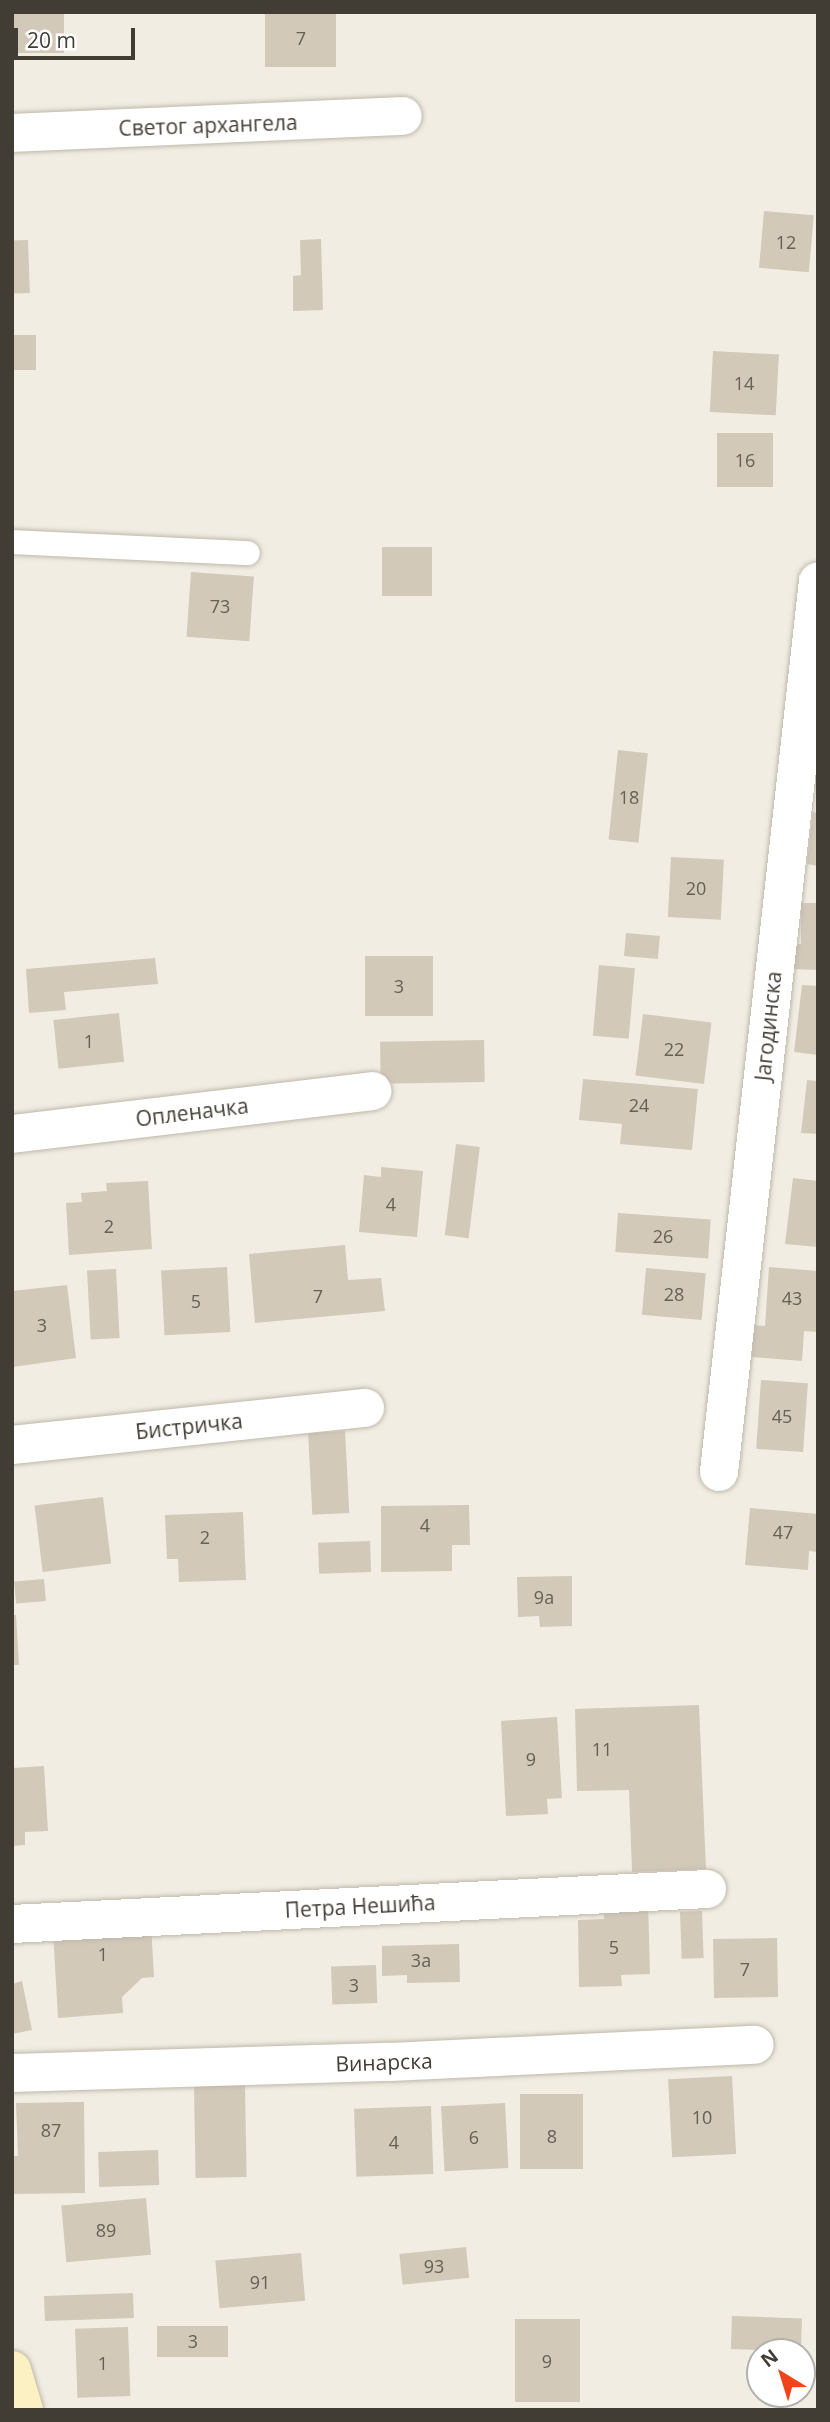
<!DOCTYPE html>
<meta charset="utf-8">
<style>
body{margin:0}
#map{position:relative;width:830px;height:2422px;overflow:hidden;background:#f1ede3;font-family:"Open Sans",sans-serif}
div>[style]{position:absolute}
[style*='--x']{left:calc(var(--x)*1px);top:calc(var(--y)*1px);width:calc(var(--w)*1px);rotate:calc(var(--a)*1deg)}
.building>*{inset:0;background:#d2c9b9;transform-origin:0 0}
.roads{filter:drop-shadow(0 0 2px #bfb8a9) drop-shadow(0 0 2px #bfb8a9)}
.lane>*{height:24px;margin:-12px;padding:0 12px;transform-origin:12px;border-radius:12px;background:#fff}
.street>*{height:38px;margin:-19px;padding:0 19px;transform-origin:19px;border-radius:19px;background:#fff}
.secondary>*{height:38px;margin:-19px;padding:0 19px;transform-origin:19px;border-radius:19px;background:#fcf1c2}
span{translate:-50% -50%;white-space:nowrap;text-align:center;line-height:1.15;-webkit-text-stroke:7px #fff;paint-order:stroke}
.number-label{font-size:18px;color:#666055}
.number-label span{-webkit-text-stroke-width:0}
.street-label{font-size:21px;color:#423d34}
.frame{position:absolute;inset:0;border:14px solid #423d34;pointer-events:none}
.north{position:absolute;left:746px;top:2338px;width:70px;height:70px;box-sizing:border-box;background:#fff;border:2px solid #b3b1ae;border-radius:50%;rotate:322deg;font-size:19px;font-weight:700;line-height:28px;text-align:center;color:#423d34}
.north::after{content:'';display:block;margin:auto;width:24px;height:32px;background:#f24419;clip-path:polygon(50% 0,100% 100%,50% 72%,0 100%)}
.scale{position:absolute;left:14px;top:28px;width:121px;height:32px;box-sizing:border-box;border:4px solid #423d34;border-top:0;padding-left:9px;font-size:21px;line-height:24px;white-space:nowrap;color:#423d34;-webkit-text-stroke:5px #fff;paint-order:stroke}
</style>
<div id="map">
<div class="building">
<div style="left:12px;top:12px;width:52px;height:41px"></div>
<div style="left:265px;top:12px;width:71px;height:55px"></div>
<div style="left:764px;top:211px;width:50px;height:57px;rotate:5deg"></div>
<div style="clip-path:polygon(321px 239px,323px 310px,293px 311px,293px 276px,301px 275px,300px 240px)"></div>
<div style="left:28px;top:240px;width:53px;height:16px;rotate:88deg"></div>
<div style="left:12px;top:335px;width:24px;height:35px"></div>
<div style="left:713px;top:351px;width:66px;height:61px;rotate:3deg"></div>
<div style="left:717px;top:433px;width:56px;height:54px"></div>
<div style="left:432px;top:547px;width:49px;height:50px;rotate:90deg"></div>
<div style="left:191px;top:572px;width:63px;height:65px;rotate:4deg"></div>
<div style="left:618px;top:750px;width:30px;height:90px;rotate:6deg"></div>
<div style="clip-path:polygon(813px 812px,818px 813px,818px 866px,807px 864px)"></div>
<div style="left:671px;top:857px;width:53px;height:60px;rotate:3deg"></div>
<div style="clip-path:polygon(801px 903px,818px 903px,818px 970px,791px 969px,791px 944px,801px 944px)"></div>
<div style="left:626px;top:933px;width:34px;height:23px;rotate:5deg"></div>
<div style="left:365px;top:956px;width:68px;height:60px"></div>
<div style="clip-path:polygon(155px 958px,158px 984px,64px 992px,66px 1010px,29px 1013px,26px 969px)"></div>
<div style="left:599px;top:965px;width:36px;height:71px;rotate:5deg"></div>
<div style="clip-path:polygon(802px 985px,818px 986px,818px 1055px,794px 1052px)"></div>
<div style="left:119px;top:1013px;width:49px;height:66px;rotate:84deg"></div>
<div style="left:643px;top:1014px;width:69px;height:62px;rotate:7deg"></div>
<div style="left:484px;top:1040px;width:42px;height:104px;rotate:89deg"></div>
<div style="clip-path:polygon(583px 1079px,698px 1089px,692px 1150px,620px 1144px,622px 1124px,579px 1120px)"></div>
<div style="clip-path:polygon(807px 1080px,818px 1081px,818px 1134px,801px 1133px)"></div>
<div style="left:456px;top:1144px;width:24px;height:92px;rotate:7deg"></div>
<div style="clip-path:polygon(381px 1167px,423px 1171px,417px 1237px,359px 1232px,364px 1175px,381px 1177px)"></div>
<div style="clip-path:polygon(793px 1178px,818px 1181px,818px 1247px,785px 1244px)"></div>
<div style="clip-path:polygon(148px 1181px,152px 1249px,69px 1255px,66px 1203px,82px 1202px,81px 1193px,107px 1191px,106px 1183px)"></div>
<div style="left:618px;top:1213px;width:93px;height:39px;rotate:4deg"></div>
<div style="clip-path:polygon(345px 1245px,348px 1280px,381px 1278px,385px 1311px,255px 1323px,249px 1254px)"></div>
<div style="left:227px;top:1267px;width:65px;height:66px;rotate:87deg"></div>
<div style="clip-path:polygon(769px 1267px,818px 1271px,818px 1332px,804px 1331px,802px 1361px,752px 1357px,754px 1325px,765px 1326px)"></div>
<div style="left:646px;top:1268px;width:60px;height:47px;rotate:5deg"></div>
<div style="left:116px;top:1269px;width:69px;height:29px;rotate:87deg"></div>
<div style="clip-path:polygon(67px 1285px,76px 1358px,13px 1367px,12px 1291px)"></div>
<div style="left:761px;top:1380px;width:47px;height:69px;rotate:4deg"></div>
<div style="left:345px;top:1431px;width:82px;height:37px;rotate:87deg"></div>
<div style="left:103px;top:1497px;width:67px;height:69px;rotate:83deg"></div>
<div style="clip-path:polygon(469px 1505px,470px 1545px,452px 1545px,452px 1571px,381px 1572px,381px 1506px)"></div>
<div style="clip-path:polygon(750px 1508px,818px 1514px,818px 1552px,809px 1551px,808px 1570px,745px 1565px)"></div>
<div style="clip-path:polygon(243px 1512px,246px 1580px,179px 1582px,178px 1559px,167px 1559px,165px 1515px)"></div>
<div style="left:370px;top:1541px;width:31px;height:52px;rotate:88deg"></div>
<div style="clip-path:polygon(572px 1576px,572px 1626px,540px 1627px,539px 1616px,518px 1617px,517px 1577px)"></div>
<div style="left:44px;top:1579px;width:22px;height:30px;rotate:85deg"></div>
<div style="clip-path:polygon(12px 1615px,16px 1615px,19px 1665px,12px 1665px)"></div>
<div style="clip-path:polygon(699px 1705px,706px 1869px,632px 1872px,629px 1790px,577px 1791px,575px 1709px)"></div>
<div style="clip-path:polygon(557px 1717px,562px 1798px,547px 1799px,548px 1814px,506px 1816px,501px 1721px)"></div>
<div style="clip-path:polygon(44px 1766px,48px 1831px,25px 1832px,25px 1845px,12px 1846px,12px 1768px)"></div>
<div style="clip-path:polygon(648px 1901px,650px 1974px,621px 1975px,622px 1986px,579px 1987px,578px 1920px,604px 1919px,603px 1902px)"></div>
<div style="left:702px;top:1911px;width:47px;height:22px;rotate:88deg"></div>
<div style="clip-path:polygon(151px 1924px,154px 1977px,142px 1978px,122px 1997px,123px 2013px,58px 2018px,53px 1931px)"></div>
<div style="left:777px;top:1938px;width:59px;height:64px;rotate:89deg"></div>
<div style="clip-path:polygon(459px 1944px,460px 1982px,407px 1983px,407px 1975px,382px 1976px,382px 1946px)"></div>
<div style="left:376px;top:1965px;width:38px;height:45px;rotate:88deg"></div>
<div style="clip-path:polygon(22px 1981px,32px 2030px,12px 2034px,12px 1984px)"></div>
<div style="left:732px;top:2076px;width:78px;height:64px;rotate:87deg"></div>
<div style="left:245px;top:2085px;width:92px;height:51px;rotate:89deg"></div>
<div style="left:583px;top:2094px;width:75px;height:63px;rotate:90deg"></div>
<div style="clip-path:polygon(84px 2102px,85px 2193px,12px 2194px,12px 2156px,18px 2156px,16px 2103px)"></div>
<div style="left:505px;top:2103px;width:65px;height:64px;rotate:87deg"></div>
<div style="left:431px;top:2106px;width:68px;height:77px;rotate:88deg"></div>
<div style="left:158px;top:2150px;width:35px;height:60px;rotate:88deg"></div>
<div style="left:146px;top:2198px;width:57px;height:85px;rotate:85deg"></div>
<div style="left:466px;top:2247px;width:31px;height:67px;rotate:84deg"></div>
<div style="left:301px;top:2253px;width:48px;height:86px;rotate:85deg"></div>
<div style="left:133px;top:2293px;width:25px;height:89px;rotate:88deg"></div>
<div style="left:732px;top:2316px;width:70px;height:33px;rotate:2deg"></div>
<div style="left:515px;top:2319px;width:65px;height:83px"></div>
<div style="left:157px;top:2326px;width:71px;height:31px"></div>
<div style="left:128px;top:2327px;width:69px;height:53px;rotate:88deg"></div>
</div>
<div class="roads">
<div class="lane">
<div style="--x:12;--y:542;--w:236;--a:2.7"></div>
</div>
<div class="street">
<div style="--x:12;--y:133;--w:391;--a:-2.5"></div>
<div style="--x:12;--y:1134;--w:363;--a:-6.8"></div>
<div style="--x:12;--y:1445;--w:355;--a:-6"></div>
<div style="--x:719;--y:1472;--w:896;--a:-83.66"></div>
<div style="--x:12;--y:1924;--w:696;--a:-2.88"></div>
<div style="--x:12;--y:2073;--w:378;--a:-1.7"></div>
<div style="--x:390;--y:2062;--w:365;--a:-2.7"></div>
</div>
<div class="secondary">
<div style="--x:12;--y:2370;--w:42;--a:73.3"></div>
</div>
</div>
<div class="number-label">
<span style="left:301px;top:38px">7</span>
<span style="left:786px;top:242px">12</span>
<span style="left:744px;top:383px">14</span>
<span style="left:745px;top:460px">16</span>
<span style="left:220px;top:606px">73</span>
<span style="left:629px;top:797px">18</span>
<span style="left:696px;top:888px">20</span>
<span style="left:399px;top:986px">3</span>
<span style="left:89px;top:1041px">1</span>
<span style="left:674px;top:1049px">22</span>
<span style="left:639px;top:1105px">24</span>
<span style="left:391px;top:1204px">4</span>
<span style="left:109px;top:1226px">2</span>
<span style="left:663px;top:1236px">26</span>
<span style="left:674px;top:1294px">28</span>
<span style="left:318px;top:1296px">7</span>
<span style="left:792px;top:1298px">43</span>
<span style="left:196px;top:1301px">5</span>
<span style="left:42px;top:1325px">3</span>
<span style="left:782px;top:1416px">45</span>
<span style="left:425px;top:1525px">4</span>
<span style="left:783px;top:1532px">47</span>
<span style="left:205px;top:1537px">2</span>
<span style="left:544px;top:1597px">9a</span>
<span style="left:602px;top:1749px">11</span>
<span style="left:531px;top:1759px">9</span>
<span style="left:614px;top:1947px">5</span>
<span style="left:103px;top:1954px">1</span>
<span style="left:421px;top:1960px">3a</span>
<span style="left:745px;top:1969px">7</span>
<span style="left:354px;top:1985px">3</span>
<span style="left:702px;top:2117px">10</span>
<span style="left:51px;top:2130px">87</span>
<span style="left:552px;top:2136px">8</span>
<span style="left:474px;top:2137px">6</span>
<span style="left:394px;top:2142px">4</span>
<span style="left:106px;top:2230px">89</span>
<span style="left:434px;top:2266px">93</span>
<span style="left:260px;top:2282px">91</span>
<span style="left:193px;top:2341px">3</span>
<span style="left:547px;top:2361px">9</span>
<span style="left:103px;top:2363px">1</span>
</div>
<div class="street-label">
<span style="left:208px;top:125px;rotate:-2deg">Светог архангела</span>
<span style="left:768px;top:1026px;rotate:-84deg">Јагодинска</span>
<span style="left:192px;top:1112px;rotate:-7deg">Опленачка</span>
<span style="left:189px;top:1426px;rotate:-6deg">Бистричка</span>
<span style="left:360px;top:1906px;rotate:-3deg">Петра Нешића</span>
<span style="left:384px;top:2062px;rotate:-2deg">Винарска</span>
</div>
<div class="frame"></div>
<div class="north">N</div>
<div class="scale">20 m</div>
</div>
